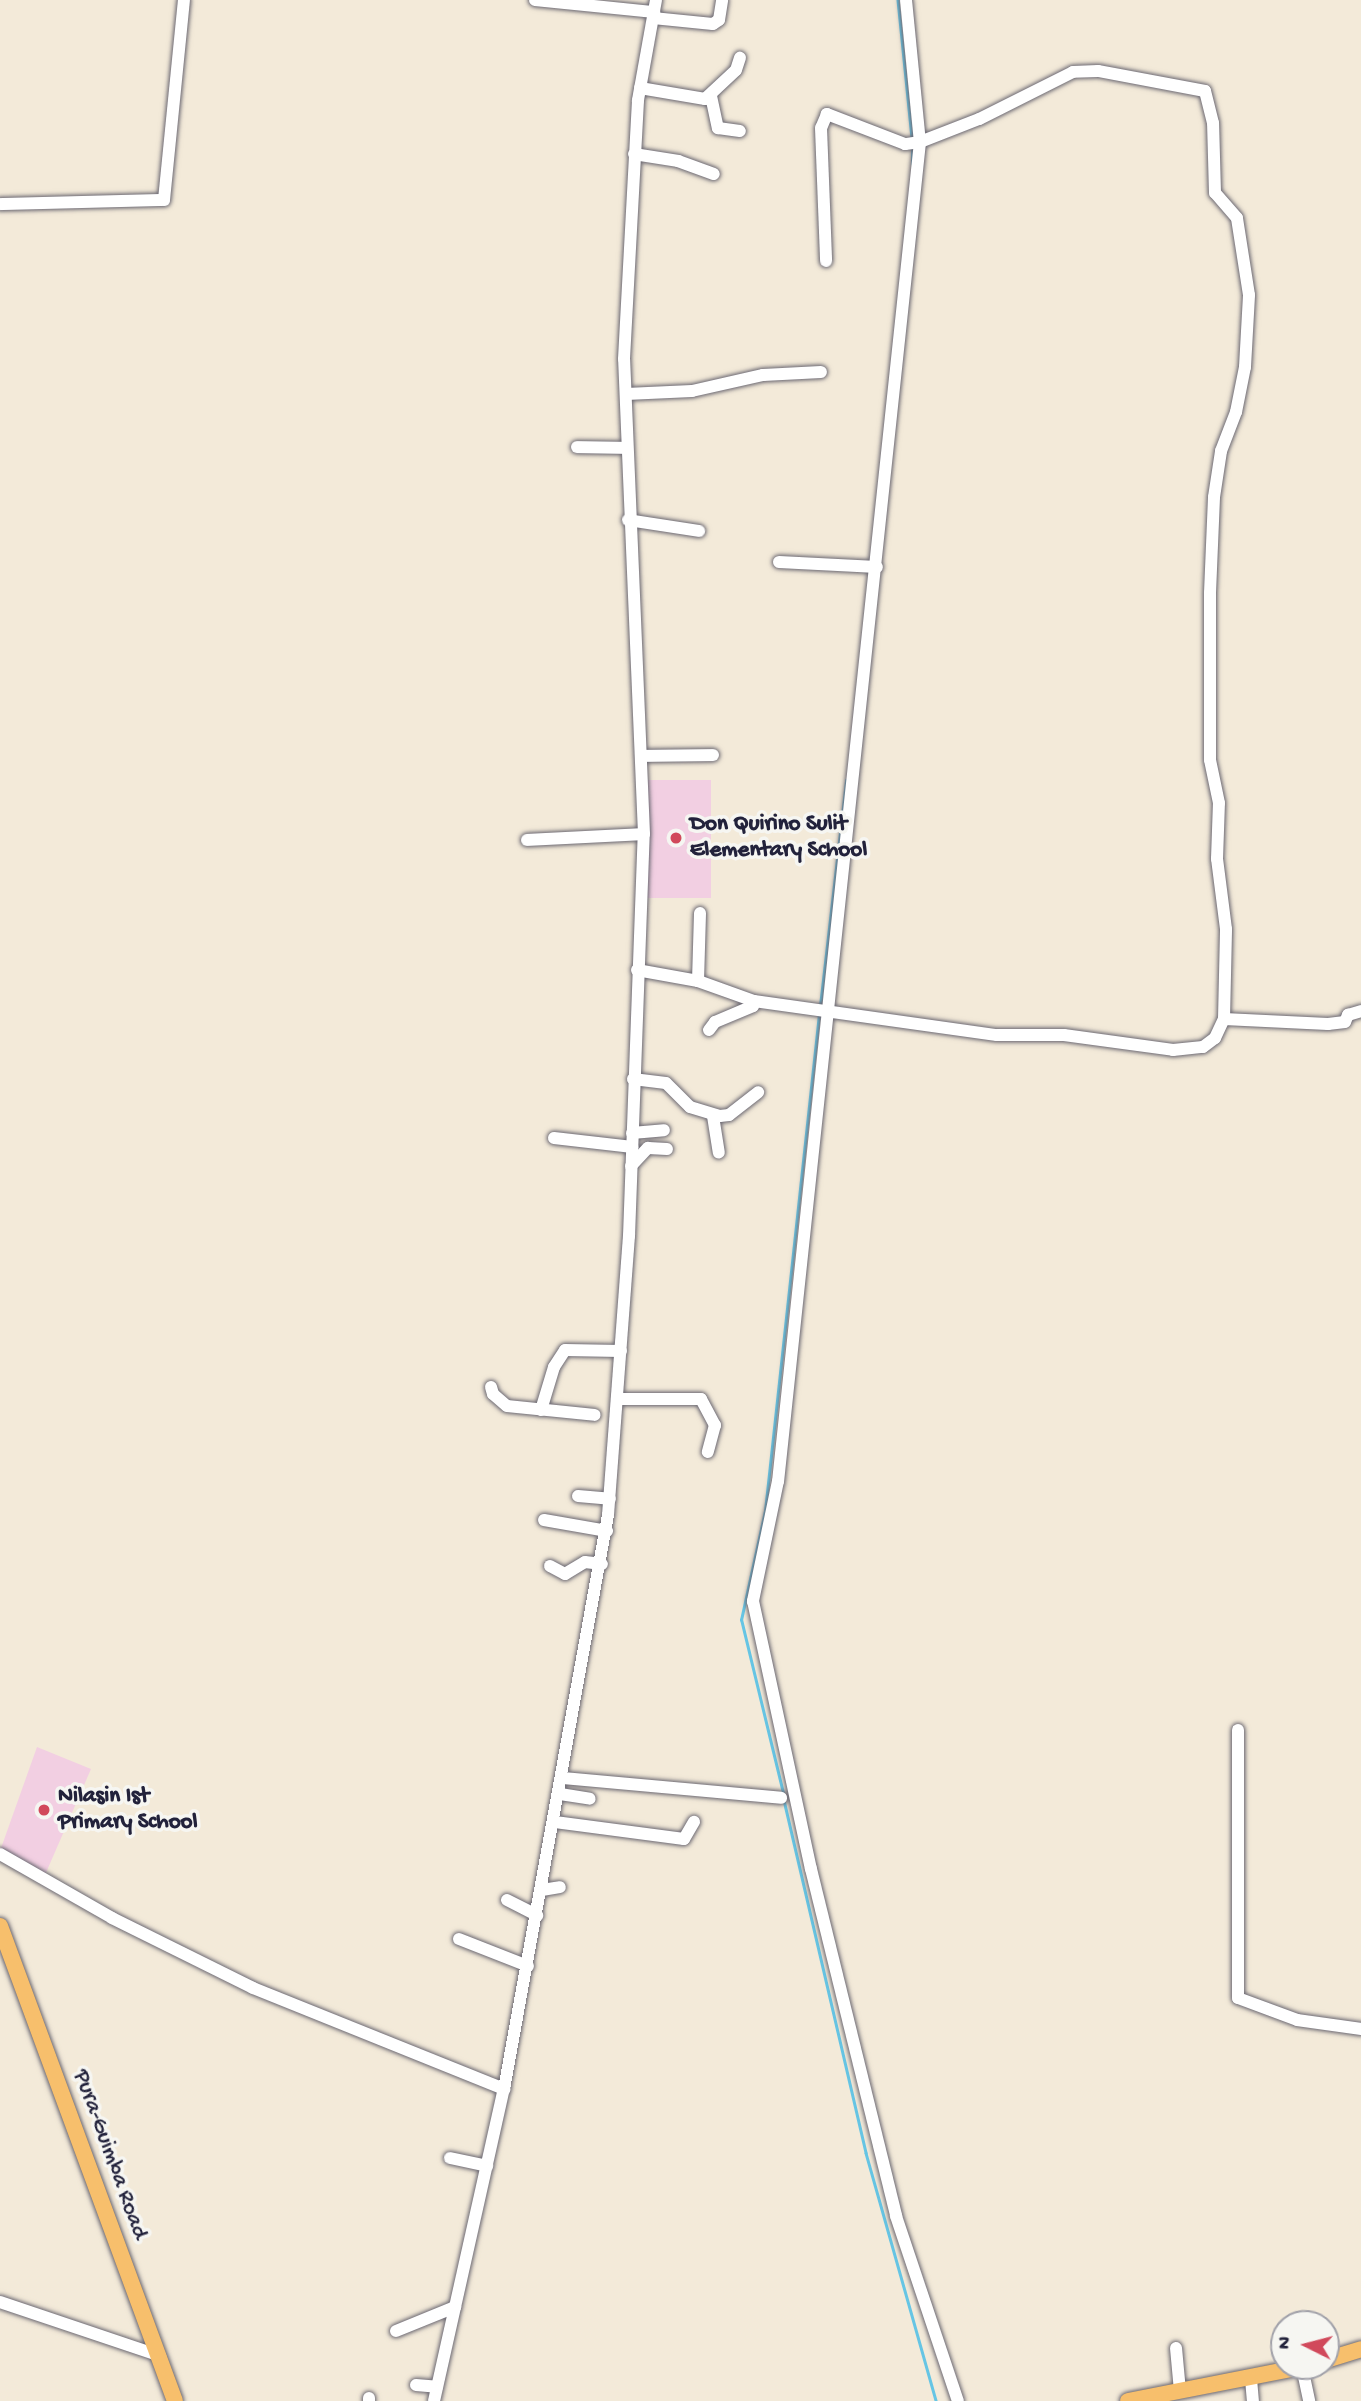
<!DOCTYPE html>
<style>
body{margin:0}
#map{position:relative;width:1361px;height:2401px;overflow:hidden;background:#f3ead9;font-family:"Gochi Hand",sans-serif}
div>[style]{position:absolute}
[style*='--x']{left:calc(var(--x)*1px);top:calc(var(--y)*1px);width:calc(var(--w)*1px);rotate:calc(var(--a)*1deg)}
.built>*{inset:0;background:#f2cfe2;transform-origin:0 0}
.stream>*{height:2.5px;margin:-1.25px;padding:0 1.25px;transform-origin:1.25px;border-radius:1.25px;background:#66c5e4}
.roads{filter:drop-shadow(0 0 2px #6b6872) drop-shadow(0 0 2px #6b6872)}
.minor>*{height:12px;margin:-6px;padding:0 6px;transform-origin:6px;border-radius:6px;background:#fff}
.major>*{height:16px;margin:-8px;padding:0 8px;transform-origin:8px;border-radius:8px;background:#f7bf6c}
.dots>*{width:19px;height:19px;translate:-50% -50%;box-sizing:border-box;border:4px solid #f6f6f2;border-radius:50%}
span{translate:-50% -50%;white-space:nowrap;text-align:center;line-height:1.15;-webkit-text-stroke:7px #f6f6f2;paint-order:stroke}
.poi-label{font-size:23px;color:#22223b;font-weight:700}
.left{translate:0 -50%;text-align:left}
.street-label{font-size:23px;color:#22223b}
.north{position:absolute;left:1270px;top:2310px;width:70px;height:70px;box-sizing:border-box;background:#f6f6f2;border:2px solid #a1a1a9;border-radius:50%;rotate:276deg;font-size:19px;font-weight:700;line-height:28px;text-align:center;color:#22223b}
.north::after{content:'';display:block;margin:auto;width:24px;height:32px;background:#d1495b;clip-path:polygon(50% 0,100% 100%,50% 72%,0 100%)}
</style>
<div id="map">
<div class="built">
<div style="left:647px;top:780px;width:64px;height:118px"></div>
<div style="clip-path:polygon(37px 1747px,91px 1769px,45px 1875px,0 1851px)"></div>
</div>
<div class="stream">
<div style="--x:898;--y:0;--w:140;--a:84.2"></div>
<div style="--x:912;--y:164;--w:18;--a:-90"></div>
<div style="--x:820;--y:1006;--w:227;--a:-83.4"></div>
<div style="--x:783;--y:1793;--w:178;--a:-103.6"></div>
<div style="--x:741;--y:1620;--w:112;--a:-77.6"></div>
<div style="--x:765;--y:1511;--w:498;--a:-83.8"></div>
<div style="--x:784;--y:1800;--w:362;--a:76.9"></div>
<div style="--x:866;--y:2153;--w:258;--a:74.2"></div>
</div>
<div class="roads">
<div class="minor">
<div style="--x:535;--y:0;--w:120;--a:5.8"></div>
<div style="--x:906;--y:0;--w:143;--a:84.4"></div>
<div style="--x:920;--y:142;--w:1347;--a:96.05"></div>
<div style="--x:778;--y:1481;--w:123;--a:101.8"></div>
<div style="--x:753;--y:1601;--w:274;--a:77.8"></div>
<div style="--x:811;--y:1869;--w:357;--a:76.2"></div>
<div style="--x:896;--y:2216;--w:195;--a:71.5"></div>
<div style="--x:653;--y:18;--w:60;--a:5.7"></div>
<div style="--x:713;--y:24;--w:7;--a:-34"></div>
<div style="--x:719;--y:20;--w:20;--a:-81"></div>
<div style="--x:640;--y:88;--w:66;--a:9.6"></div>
<div style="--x:705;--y:99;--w:42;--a:-43.1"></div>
<div style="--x:736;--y:70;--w:13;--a:-72"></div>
<div style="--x:711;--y:96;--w:33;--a:78"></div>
<div style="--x:718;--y:128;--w:22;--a:8"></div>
<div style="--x:634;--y:154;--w:45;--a:9"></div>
<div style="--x:678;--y:161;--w:38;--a:20"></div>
<div style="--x:0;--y:204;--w:164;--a:-1.4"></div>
<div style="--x:164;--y:200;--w:201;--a:-84.3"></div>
<div style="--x:626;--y:394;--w:66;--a:-2.6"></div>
<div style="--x:692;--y:391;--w:73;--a:-12.7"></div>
<div style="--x:763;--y:375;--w:58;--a:-3"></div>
<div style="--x:577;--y:447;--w:50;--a:1.1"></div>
<div style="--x:628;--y:520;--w:72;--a:8.8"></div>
<div style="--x:779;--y:562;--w:98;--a:2.9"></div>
<div style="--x:641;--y:756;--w:72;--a:-0.8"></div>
<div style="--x:527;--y:840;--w:117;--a:-2.9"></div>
<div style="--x:637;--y:970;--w:62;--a:10.2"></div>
<div style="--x:698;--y:981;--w:59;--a:19.7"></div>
<div style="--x:754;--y:1001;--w:245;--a:8"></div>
<div style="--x:997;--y:1035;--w:67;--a:0"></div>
<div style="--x:1064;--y:1035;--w:110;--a:7.8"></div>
<div style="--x:1173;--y:1050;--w:30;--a:-6"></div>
<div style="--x:1203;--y:1047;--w:15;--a:-37"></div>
<div style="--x:1215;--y:1038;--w:21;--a:-65"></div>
<div style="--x:1224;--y:1019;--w:90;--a:-88.7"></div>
<div style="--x:1226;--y:929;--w:71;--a:-97.3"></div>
<div style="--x:1217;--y:859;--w:56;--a:-88"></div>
<div style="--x:1219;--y:803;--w:44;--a:-101.8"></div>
<div style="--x:1210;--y:760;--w:167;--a:-90"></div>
<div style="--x:1210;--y:593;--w:96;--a:-87.6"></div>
<div style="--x:1214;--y:497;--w:47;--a:-81.3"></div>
<div style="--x:1221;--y:451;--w:42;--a:-69"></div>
<div style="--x:1236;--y:412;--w:46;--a:-78.7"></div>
<div style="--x:1245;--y:367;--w:72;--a:-86.8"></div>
<div style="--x:1249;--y:295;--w:78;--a:-98.9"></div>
<div style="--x:1237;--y:218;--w:33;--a:-131"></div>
<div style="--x:1215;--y:193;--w:70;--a:-91.6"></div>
<div style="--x:1213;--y:123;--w:33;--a:-104"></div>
<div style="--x:1205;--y:91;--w:109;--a:-169.4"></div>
<div style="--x:1098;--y:71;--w:25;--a:178"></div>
<div style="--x:1073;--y:72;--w:105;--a:153.4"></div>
<div style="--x:979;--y:119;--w:63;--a:158.7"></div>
<div style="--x:920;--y:142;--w:15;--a:172"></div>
<div style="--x:905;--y:144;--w:84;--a:-159"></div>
<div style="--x:827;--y:114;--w:15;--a:113"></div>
<div style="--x:821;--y:128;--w:133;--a:87.8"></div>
<div style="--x:698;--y:981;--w:68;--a:-88.3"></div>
<div style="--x:1224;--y:1019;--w:104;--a:2.8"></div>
<div style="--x:1328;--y:1024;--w:17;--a:-7"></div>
<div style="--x:1345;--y:1022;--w:8;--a:-67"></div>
<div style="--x:1348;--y:1015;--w:14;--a:-17"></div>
<div style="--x:709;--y:1030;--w:10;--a:-53"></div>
<div style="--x:715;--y:1022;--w:41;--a:-22.8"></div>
<div style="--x:753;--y:1006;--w:5;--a:-79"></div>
<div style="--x:633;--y:1079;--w:33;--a:7"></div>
<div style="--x:666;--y:1083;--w:34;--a:45"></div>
<div style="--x:690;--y:1107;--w:31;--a:17"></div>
<div style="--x:720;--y:1116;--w:9;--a:-6"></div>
<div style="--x:729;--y:1115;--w:37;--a:-38"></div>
<div style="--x:713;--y:1116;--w:37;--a:81"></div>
<div style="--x:632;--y:1133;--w:32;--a:-5"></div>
<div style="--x:554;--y:1138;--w:79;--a:6.6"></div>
<div style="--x:631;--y:1166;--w:25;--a:-47"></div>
<div style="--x:648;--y:1148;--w:19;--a:3"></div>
<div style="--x:491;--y:1387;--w:7;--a:74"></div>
<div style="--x:493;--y:1394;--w:18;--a:41"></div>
<div style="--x:507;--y:1406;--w:88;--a:5.8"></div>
<div style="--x:617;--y:1399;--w:84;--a:0"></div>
<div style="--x:701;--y:1399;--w:30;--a:62"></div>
<div style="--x:715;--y:1425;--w:28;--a:105"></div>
<div style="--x:541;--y:1410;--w:45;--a:-73.2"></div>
<div style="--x:554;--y:1367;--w:20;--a:-57"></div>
<div style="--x:565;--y:1350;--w:56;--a:1"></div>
<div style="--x:578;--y:1496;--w:32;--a:5"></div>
<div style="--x:544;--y:1520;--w:64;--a:9.9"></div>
<div style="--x:550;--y:1566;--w:17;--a:28"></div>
<div style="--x:565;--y:1574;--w:23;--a:-31"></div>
<div style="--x:585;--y:1562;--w:17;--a:7"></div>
<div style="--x:1238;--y:1730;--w:268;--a:90"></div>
<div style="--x:1238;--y:1998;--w:63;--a:20.4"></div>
<div style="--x:1297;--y:2020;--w:65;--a:8"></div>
<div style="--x:563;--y:1778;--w:219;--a:5.2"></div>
<div style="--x:560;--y:1794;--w:30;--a:9"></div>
<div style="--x:555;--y:1822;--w:130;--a:7.5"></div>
<div style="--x:684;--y:1839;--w:20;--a:-60"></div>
<div style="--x:0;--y:1854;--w:129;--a:29.7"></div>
<div style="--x:112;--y:1918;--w:157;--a:26.4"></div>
<div style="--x:253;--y:1988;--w:271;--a:21.9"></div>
<div style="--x:542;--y:1890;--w:18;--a:-9"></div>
<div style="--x:507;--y:1900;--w:34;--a:27"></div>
<div style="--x:459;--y:1939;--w:74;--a:21.4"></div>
<div style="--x:450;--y:2158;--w:38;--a:12"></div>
<div style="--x:0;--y:2302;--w:169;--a:18.6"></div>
<div style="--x:396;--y:2331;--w:64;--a:-22.1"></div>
<div style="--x:1176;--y:2348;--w:43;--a:84.7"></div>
<div style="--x:1302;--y:2367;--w:35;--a:78"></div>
<div style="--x:1251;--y:2379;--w:22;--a:85"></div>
<div style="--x:416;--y:2385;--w:21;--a:5"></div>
<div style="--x:369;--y:2401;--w:3;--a:-90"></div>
<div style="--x:434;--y:2401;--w:320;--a:-77.4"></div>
<div style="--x:504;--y:2089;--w:583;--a:-79.73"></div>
<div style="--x:608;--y:1515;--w:280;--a:-85.7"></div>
<div style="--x:629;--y:1236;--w:402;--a:-87.9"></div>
<div style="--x:644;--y:834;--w:475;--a:-92.4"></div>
<div style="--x:624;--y:359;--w:259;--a:-86.9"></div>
<div style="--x:638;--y:100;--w:102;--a:-79.8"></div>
</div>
<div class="major">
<div style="--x:0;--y:1926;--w:506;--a:69.78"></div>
<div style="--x:1326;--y:2360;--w:37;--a:-17"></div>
<div style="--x:1128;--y:2401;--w:181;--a:-11.1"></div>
</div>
</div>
<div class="dots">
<div style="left:676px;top:838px;background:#d1495b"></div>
<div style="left:44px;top:1810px;background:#d1495b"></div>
</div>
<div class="poi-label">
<span class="left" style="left:690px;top:838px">Don Quirino Sulit<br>Elementary School</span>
<span class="left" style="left:58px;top:1810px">Nilasin Ist<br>Primary School</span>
</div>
<div class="street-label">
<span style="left:109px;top:2155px;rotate:70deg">Pura-Guimba Road</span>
</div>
<div class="north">N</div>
</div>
